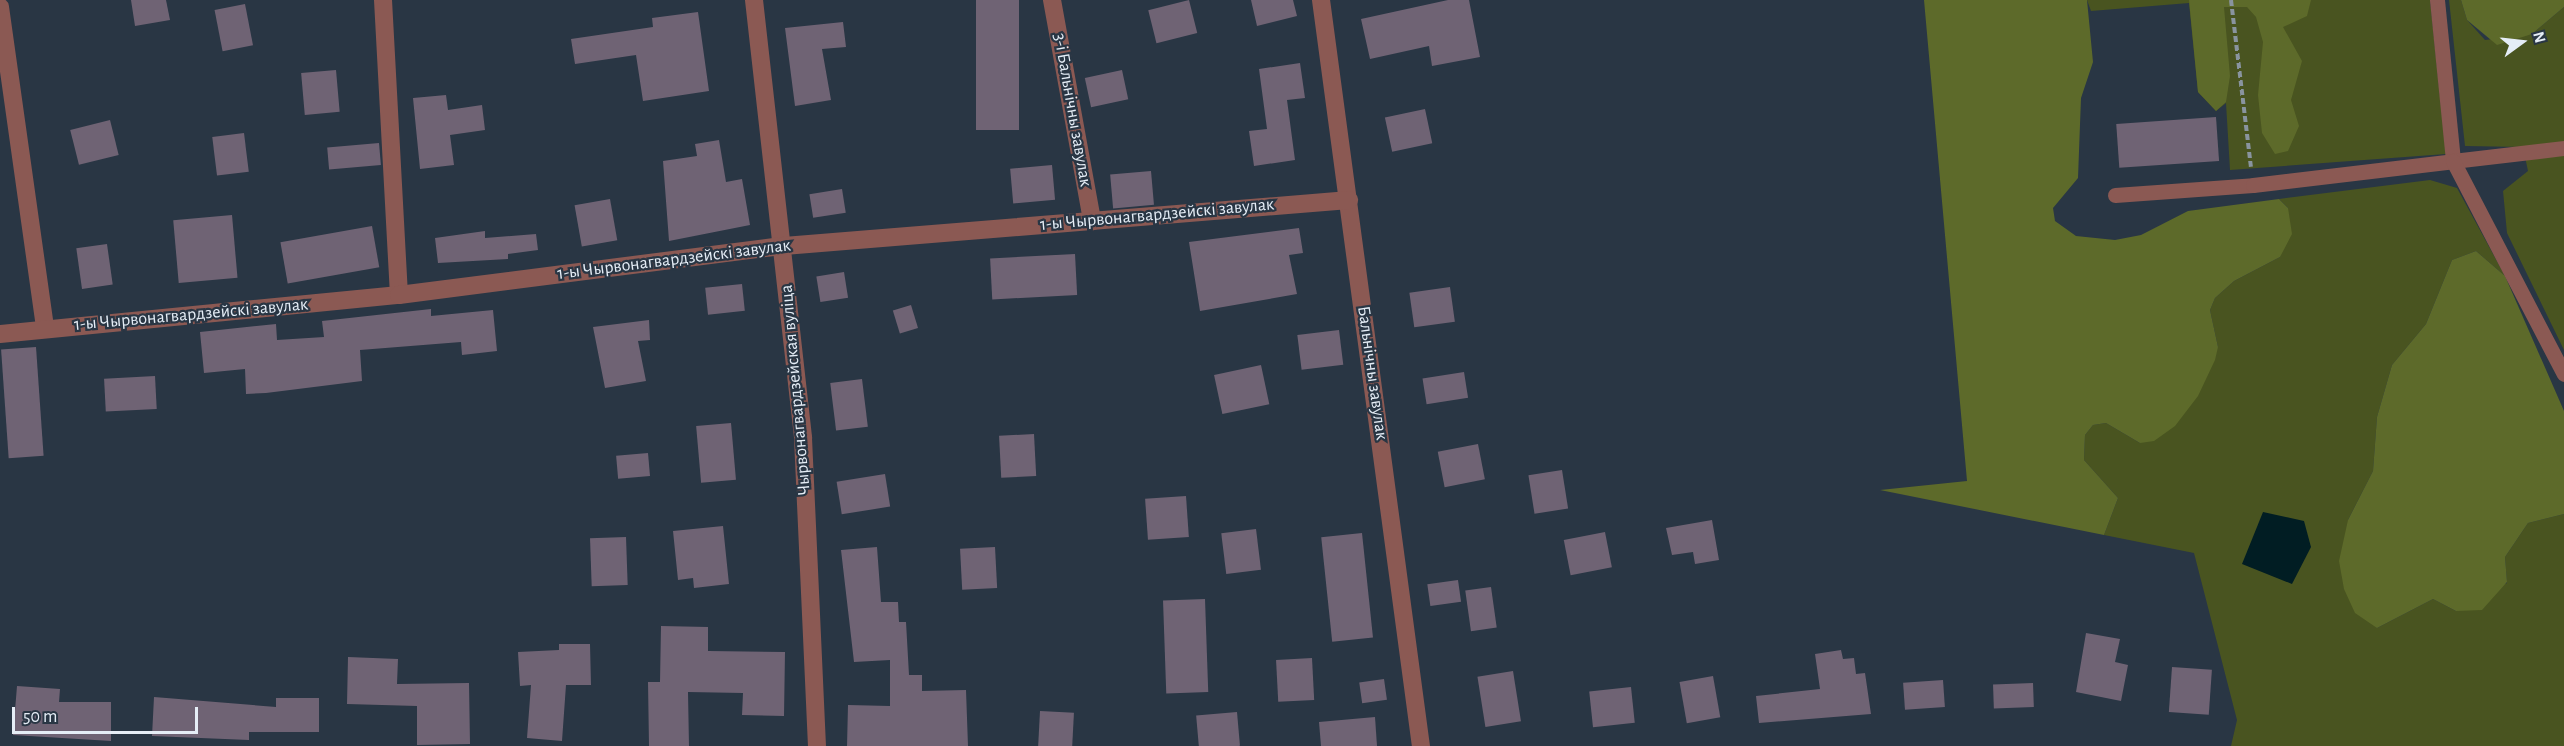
<!DOCTYPE html>
<meta charset="utf-8">
<style>
body{margin:0}
#map{position:relative;width:2564px;height:746px;overflow:hidden;background:#293644;font-family:"Alegreya Sans",sans-serif}
div>[style]{position:absolute}
[style*='--x']{left:calc(var(--x)*1px);top:calc(var(--y)*1px);width:calc(var(--w)*1px);rotate:calc(var(--a)*1deg)}
.green>*{inset:0;background:#495420}
.forest>*{inset:0;background:#5d6a2a}
.water>*{inset:0;background:#011d23}
.building>*{inset:0;background:#6f6374;transform-origin:0 0}
.path>*{height:4px;margin-top:-2px;transform-origin:0;background:repeating-linear-gradient(90deg,#89949f 0 6px,transparent 0 9px)}
.lane>*{height:15px;margin:-7.5px;padding:0 7.5px;transform-origin:7.5px;border-radius:7.5px;background:#8b5953}
.street>*{height:18px;margin:-9px;padding:0 9px;transform-origin:9px;border-radius:9px;background:#8b5953}
span{translate:-50% -50%;white-space:nowrap;text-align:center;line-height:1.15;-webkit-text-stroke:4.5px #293644;paint-order:stroke}
.street-label{font-size:18px;color:#e5edf6}
.north{position:absolute;left:2492px;top:12px;width:60px;height:60px;-webkit-text-stroke:4px #293644;paint-order:stroke;rotate:75deg;font-size:16px;font-weight:700;line-height:24px;text-align:center;color:#e5edf6}
.north::after{content:'';display:block;margin:auto;width:21px;height:27px;background:#e5edf6;clip-path:polygon(50% 0,100% 100%,50% 72%,0 100%)}
.scale{position:absolute;left:12px;top:707px;width:186px;height:27px;box-sizing:border-box;border:3px solid #e5edf6;border-top:0;padding-left:8px;font-size:18px;line-height:21px;white-space:nowrap;color:#e5edf6;-webkit-text-stroke:4px #293644;paint-order:stroke}
</style>
<div id="map">
<div class="green">
<div style="clip-path:polygon(2087px 0,2430px 0,2446px 154px,2230px 170px,2226px 103px,2216px 111px,2198px 92px,2189px 3px,2091px 11px)"></div>
<div style="clip-path:polygon(2449px 0,2461px 0,2467px 20px,2485px 40px,2532px 34px,2564px 7px,2564px 350px,2507px 233px,2503px 191px,2528px 171px,2523px 147px,2465px 146px)"></div>
<div style="clip-path:polygon(2430px 180px,2457px 188px,2505px 276px,2476px 251px,2452px 260px,2426px 324px,2392px 365px,2377px 417px,2373px 471px,2348px 520px,2377px 628px,2433px 599px,2456px 611px,2507px 583px,2505px 557px,2528px 523px,2564px 514px,2564px 746px,2231px 746px,2237px 720px,2194px 553px,2104px 535px,2118px 498px,2084px 460px,2085px 435px,2093px 425px,2106px 423px,2140px 443px,2218px 347px,2210px 310px,2215px 298px,2234px 281px,2280px 257px,2288px 208px,2279px 199px)"></div>
</div>
<div class="forest">
<div style="clip-path:polygon(1924px 0,2087px 0,2093px 62px,2081px 98px,2078px 178px,2053px 208px,2055px 221px,2076px 236px,2115px 240px,2141px 235px,2188px 211px,2279px 199px,2288px 208px,2292px 234px,2280px 257px,2234px 281px,2215px 298px,2210px 310px,2218px 347px,2215px 360px,2198px 396px,2175px 426px,2154px 441px,2140px 443px,2106px 423px,2093px 425px,2085px 435px,2084px 460px,2118px 498px,2104px 535px,1880px 490px,1967px 481px)"></div>
<div style="clip-path:polygon(2189px 0,2311px 0,2307px 16px,2283px 27px,2302px 61px,2291px 100px,2299px 126px,2288px 151px,2275px 154px,2262px 133px,2258px 95px,2263px 42px,2256px 17px,2247px 7px,2224px 7px,2230px 76px,2226px 102px,2216px 111px,2198px 92px)"></div>
<div style="clip-path:polygon(2461px 0,2564px 0,2564px 7px,2532px 34px,2497px 45px,2467px 20px)"></div>
<div style="clip-path:polygon(2476px 251px,2505px 276px,2564px 411px,2564px 514px,2528px 523px,2505px 557px,2507px 582px,2482px 610px,2456px 611px,2433px 599px,2377px 628px,2355px 613px,2344px 589px,2339px 561px,2348px 520px,2373px 471px,2377px 417px,2392px 365px,2426px 324px,2452px 260px)"></div>
</div>
<div class="water">
<div style="clip-path:polygon(2263px 512px,2304px 521px,2311px 547px,2292px 584px,2242px 564px)"></div>
</div>
<div class="building">
<div style="clip-path:polygon(131px 0,166px 0,170px 20px,135px 26px)"></div>
<div style="left:976px;top:0;width:43px;height:130px"></div>
<div style="left:1189px;top:0;width:34px;height:42px;rotate:76deg"></div>
<div style="clip-path:polygon(1251px 0,1293px 0,1297px 16px,1257px 26px)"></div>
<div style="clip-path:polygon(1448px 0,1469px 0,1480px 57px,1432px 66px,1429px 46px,1370px 59px,1361px 19px)"></div>
<div style="left:245px;top:4px;width:42px;height:31px;rotate:79deg"></div>
<div style="clip-path:polygon(698px 12px,709px 91px,643px 101px,636px 55px,575px 64px,571px 39px,653px 27px,652px 18px)"></div>
<div style="clip-path:polygon(843px 22px,846px 47px,822px 49px,831px 100px,795px 106px,785px 28px)"></div>
<div style="clip-path:polygon(1300px 63px,1305px 98px,1287px 100px,1295px 160px,1254px 166px,1249px 131px,1267px 129px,1259px 69px)"></div>
<div style="left:336px;top:70px;width:42px;height:35px;rotate:85deg"></div>
<div style="left:1122px;top:70px;width:30px;height:38px;rotate:78deg"></div>
<div style="clip-path:polygon(446px 95px,448px 110px,482px 105px,485px 130px,450px 135px,454px 165px,420px 169px,413px 98px)"></div>
<div style="left:1425px;top:109px;width:35px;height:41px;rotate:78deg"></div>
<div style="left:2216px;top:117px;width:44px;height:100px;rotate:86deg"></div>
<div style="left:110px;top:120px;width:36px;height:41px;rotate:76deg"></div>
<div style="left:244px;top:133px;width:39px;height:32px;rotate:83deg"></div>
<div style="clip-path:polygon(719px 140px,726px 182px,742px 179px,750px 225px,669px 241px,663px 161px,697px 156px,695px 144px)"></div>
<div style="left:379px;top:143px;width:22px;height:52px;rotate:85deg"></div>
<div style="left:1052px;top:165px;width:35px;height:42px;rotate:85deg"></div>
<div style="left:1151px;top:171px;width:34px;height:41px;rotate:85deg"></div>
<div style="left:842px;top:189px;width:24px;height:33px;rotate:81deg"></div>
<div style="left:610px;top:199px;width:42px;height:36px;rotate:80deg"></div>
<div style="left:232px;top:215px;width:63px;height:59px;rotate:85deg"></div>
<div style="left:372px;top:226px;width:42px;height:93px;rotate:80deg"></div>
<div style="clip-path:polygon(1299px 228px,1303px 253px,1289px 255px,1297px 294px,1200px 311px,1189px 242px)"></div>
<div style="clip-path:polygon(485px 231px,485px 238px,536px 234px,538px 250px,508px 254px,508px 259px,438px 263px,435px 238px)"></div>
<div style="left:107px;top:244px;width:41px;height:31px;rotate:82deg"></div>
<div style="left:1075px;top:254px;width:41px;height:85px;rotate:87deg"></div>
<div style="left:844px;top:272px;width:26px;height:28px;rotate:81deg"></div>
<div style="left:742px;top:284px;width:27px;height:37px;rotate:84deg"></div>
<div style="left:1450px;top:287px;width:35px;height:41px;rotate:82deg"></div>
<div style="left:911px;top:305px;width:24px;height:19px;rotate:73deg"></div>
<div style="clip-path:polygon(431px 309px,431px 316px,493px 310px,497px 351px,462px 355px,461px 342px,360px 350px,362px 381px,266px 393px,246px 394px,245px 369px,204px 373px,200px 332px,276px 324px,277px 340px,324px 337px,322px 321px)"></div>
<div style="clip-path:polygon(649px 320px,650px 340px,638px 341px,646px 381px,605px 388px,593px 327px)"></div>
<div style="left:1339px;top:330px;width:35px;height:42px;rotate:83deg"></div>
<div style="left:36px;top:347px;width:109px;height:35px;rotate:86deg"></div>
<div style="left:1261px;top:365px;width:40px;height:48px;rotate:78deg"></div>
<div style="left:1464px;top:372px;width:26px;height:42px;rotate:81deg"></div>
<div style="left:155px;top:376px;width:33px;height:51px;rotate:87deg"></div>
<div style="left:862px;top:379px;width:48px;height:32px;rotate:83deg"></div>
<div style="left:731px;top:423px;width:57px;height:35px;rotate:85deg"></div>
<div style="left:1034px;top:434px;width:42px;height:35px;rotate:87deg"></div>
<div style="left:1478px;top:444px;width:36px;height:41px;rotate:79deg"></div>
<div style="left:648px;top:453px;width:23px;height:32px;rotate:85deg"></div>
<div style="left:1562px;top:470px;width:39px;height:34px;rotate:81deg"></div>
<div style="left:885px;top:474px;width:33px;height:49px;rotate:81deg"></div>
<div style="left:1186px;top:496px;width:41px;height:41px;rotate:86deg"></div>
<div style="clip-path:polygon(1712px 520px,1719px 560px,1695px 564px,1693px 552px,1672px 555px,1666px 528px)"></div>
<div style="clip-path:polygon(723px 526px,729px 584px,694px 588px,693px 578px,678px 580px,673px 531px)"></div>
<div style="left:1256px;top:529px;width:41px;height:35px;rotate:83deg"></div>
<div style="left:1605px;top:532px;width:36px;height:42px;rotate:79deg"></div>
<div style="left:1362px;top:533px;width:105px;height:41px;rotate:84deg"></div>
<div style="left:626px;top:537px;width:48px;height:36px;rotate:88deg"></div>
<div style="clip-path:polygon(877px 547px,881px 602px,898px 602px,899px 622px,906px 622px,909px 675px,922px 675px,922px 691px,966px 690px,968px 746px,847px 746px,848px 705px,890px 706px,890px 660px,854px 662px,841px 550px)"></div>
<div style="left:995px;top:547px;width:41px;height:35px;rotate:87deg"></div>
<div style="left:1458px;top:580px;width:22px;height:31px;rotate:82deg"></div>
<div style="left:1491px;top:587px;width:41px;height:26px;rotate:82deg"></div>
<div style="left:1205px;top:599px;width:93px;height:42px;rotate:88deg"></div>
<div style="clip-path:polygon(661px 626px,708px 627px,708px 651px,785px 652px,784px 716px,742px 715px,743px 693px,688px 692px,689px 746px,649px 746px,648px 682px,660px 682px)"></div>
<div style="clip-path:polygon(2086px 633px,2120px 639px,2115px 662px,2128px 665px,2121px 701px,2076px 692px)"></div>
<div style="clip-path:polygon(559px 644px,590px 644px,591px 685px,566px 685px,562px 741px,527px 738px,531px 685px,520px 686px,518px 652px,559px 650px)"></div>
<div style="clip-path:polygon(1841px 650px,1843px 659px,1854px 658px,1856px 674px,1865px 673px,1871px 714px,1759px 723px,1756px 696px,1820px 689px,1815px 654px)"></div>
<div style="clip-path:polygon(348px 657px,398px 659px,397px 684px,469px 683px,470px 744px,417px 745px,417px 706px,347px 704px)"></div>
<div style="left:1312px;top:658px;width:42px;height:36px;rotate:87deg"></div>
<div style="left:2172px;top:667px;width:40px;height:45px;rotate:4deg"></div>
<div style="left:1513px;top:671px;width:51px;height:36px;rotate:81deg"></div>
<div style="left:1713px;top:676px;width:42px;height:34px;rotate:80deg"></div>
<div style="left:1384px;top:679px;width:21px;height:25px;rotate:82deg"></div>
<div style="left:1943px;top:680px;width:27px;height:40px;rotate:86deg"></div>
<div style="left:2033px;top:683px;width:24px;height:40px;rotate:88deg"></div>
<div style="clip-path:polygon(17px 686px,60px 689px,59px 702px,111px 702px,111px 741px,13px 735px)"></div>
<div style="left:1631px;top:687px;width:36px;height:42px;rotate:84deg"></div>
<div style="clip-path:polygon(154px 697px,276px 707px,276px 698px,319px 698px,319px 732px,249px 732px,249px 740px,152px 736px)"></div>
<div style="left:1040px;top:711px;width:34px;height:35px;rotate:3deg"></div>
<div style="left:1237px;top:712px;width:34px;height:41px;rotate:85deg"></div>
<div style="clip-path:polygon(1375px 717px,1377px 746px,1321px 746px,1319px 722px)"></div>
</div>
<div class="path">
<div style="--x:2231;--y:0;--w:168;--a:83.2"></div>
</div>
<div class="lane">
<div style="--x:2437;--y:0;--w:162;--a:84.3"></div>
<div style="--x:2453;--y:161;--w:112;--a:-6.7"></div>
<div style="--x:2115;--y:195;--w:138;--a:-4.1"></div>
<div style="--x:2253;--y:185;--w:201;--a:-6.8"></div>
<div style="--x:2453;--y:161;--w:240;--a:62.5"></div>
</div>
<div class="street">
<div style="--x:383;--y:0;--w:295;--a:86.9"></div>
<div style="--x:754;--y:0;--w:441;--a:83.6"></div>
<div style="--x:803;--y:438;--w:308;--a:87.4"></div>
<div style="--x:1052;--y:0;--w:225;--a:79.7"></div>
<div style="--x:1321;--y:0;--w:753;--a:82.37"></div>
<div style="--x:0;--y:7;--w:325;--a:82"></div>
<div style="--x:0;--y:334;--w:401;--a:-5.6"></div>
<div style="--x:399;--y:295;--w:388;--a:-7.3"></div>
<div style="--x:784;--y:246;--w:567;--a:-4.65"></div>
</div>
<div class="street-label">
<span style="left:1072px;top:110px;rotate:80deg">3-і Бальнічны завулак</span>
<span style="left:1157px;top:215px;rotate:-5deg">1-ы Чырвонагвардзейскі завулак</span>
<span style="left:674px;top:260px;rotate:-7deg">1-ы Чырвонагвардзейскі завулак</span>
<span style="left:191px;top:315px;rotate:-5deg">1-ы Чырвонагвардзейскі завулак</span>
<span style="left:1372px;top:373px;rotate:82deg">Бальнічны завулак</span>
<span style="left:796px;top:390px;rotate:-95deg">Чырвонагвардзейская вуліца</span>
</div>
<div class="north">N</div>
<div class="scale">50 m</div>
</div>
